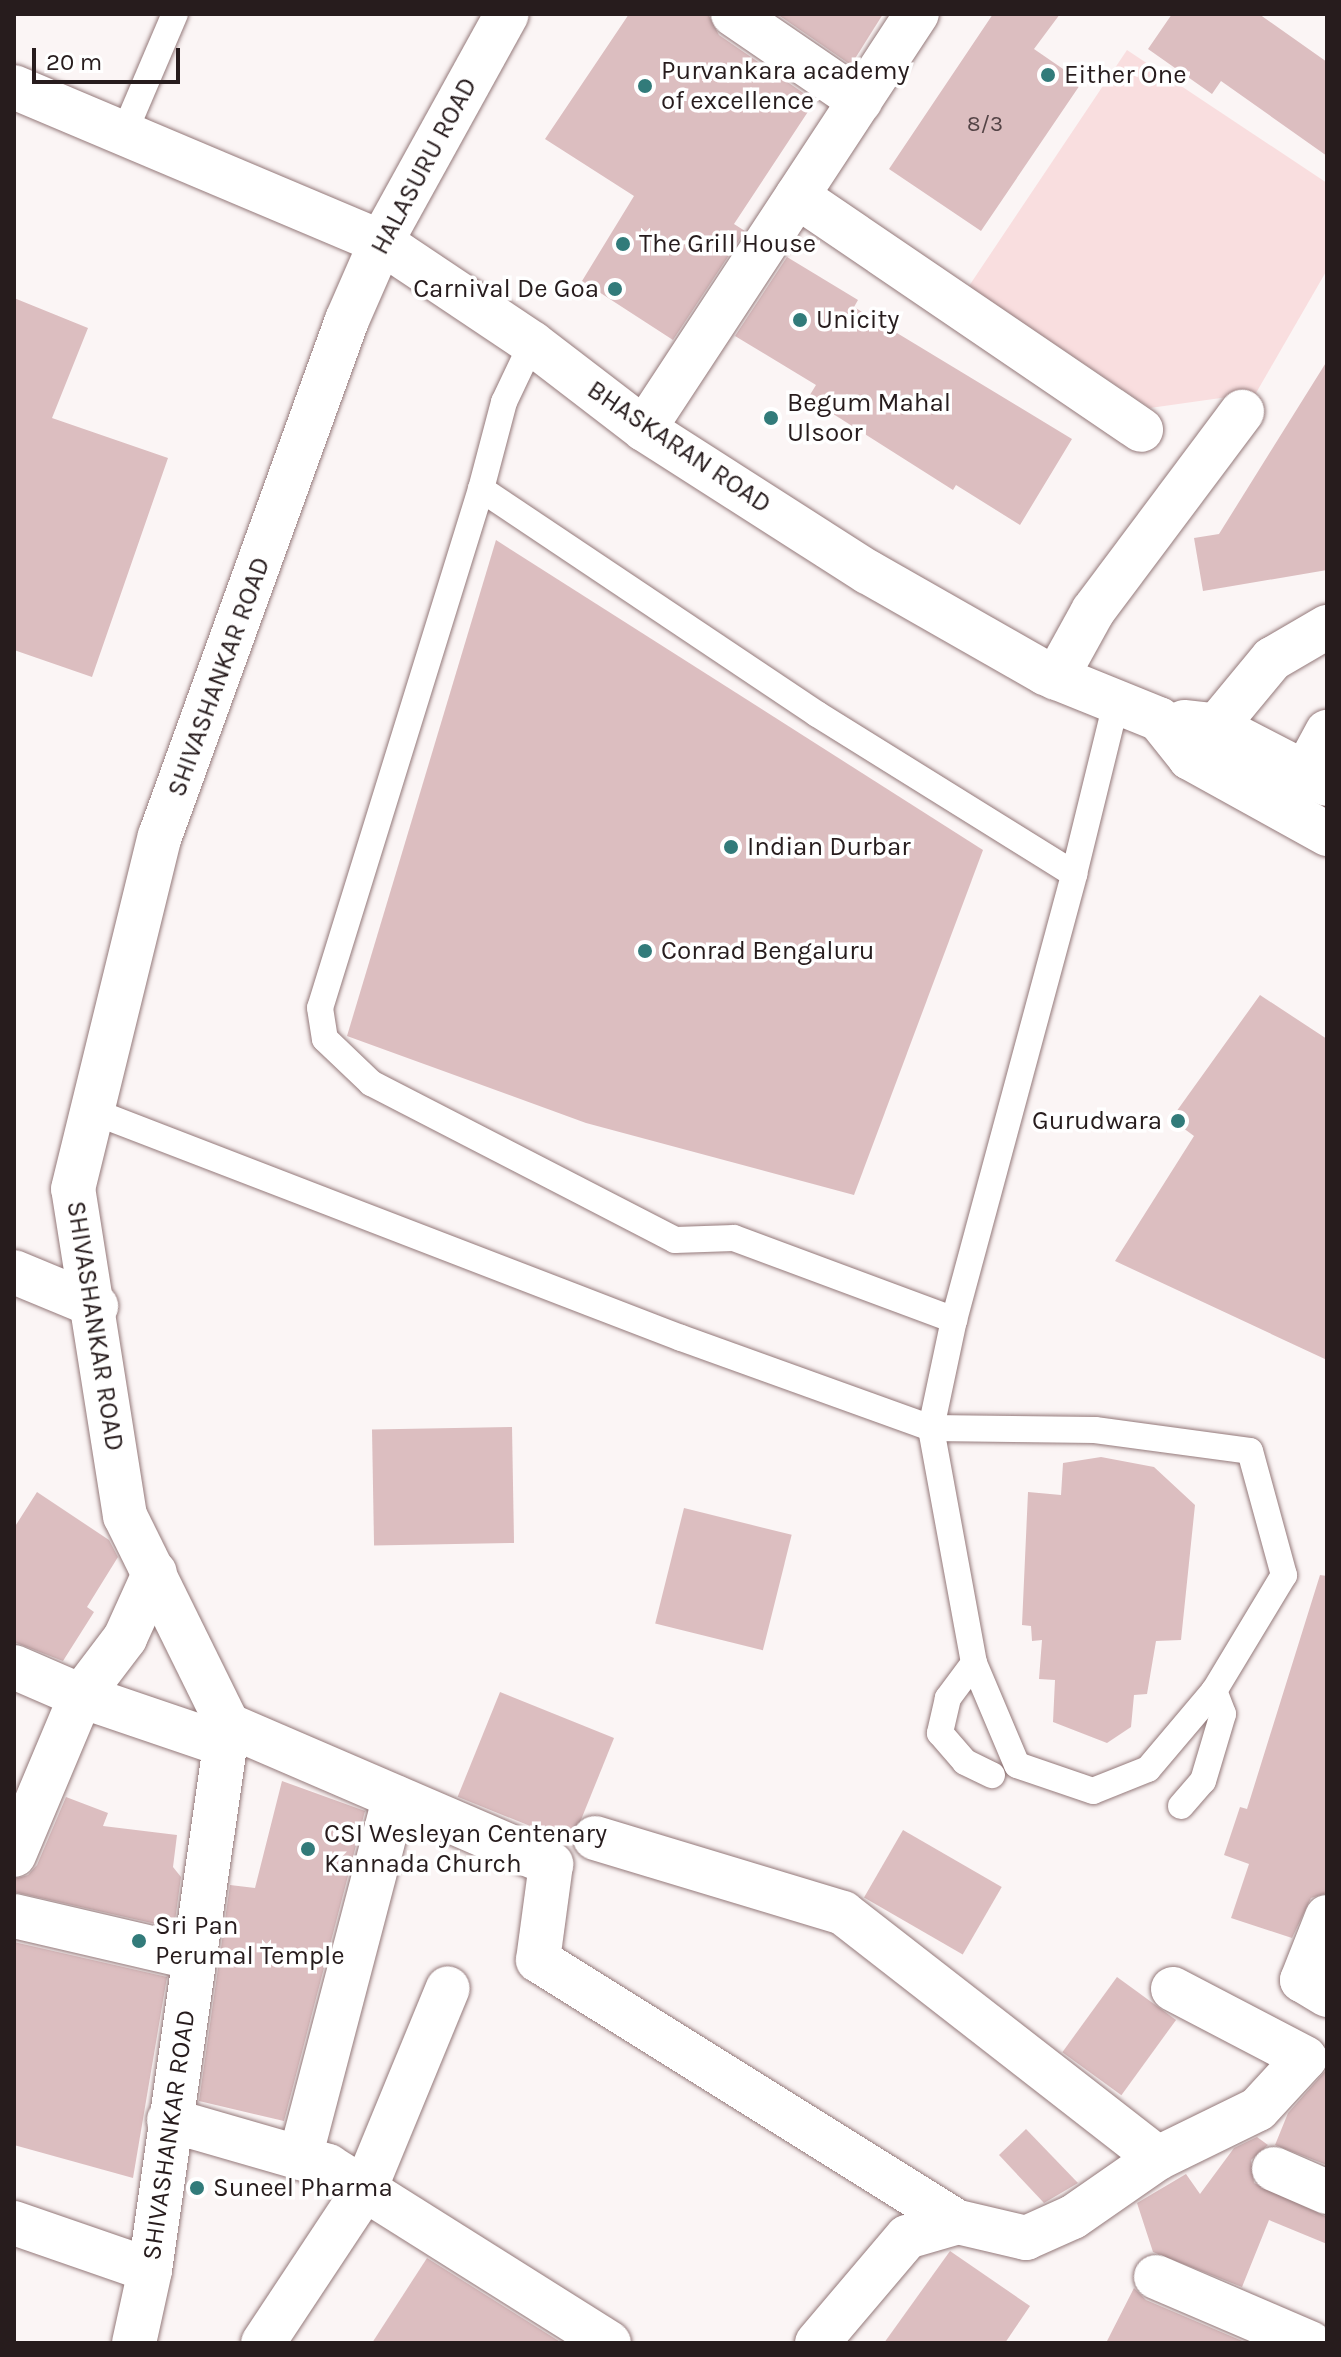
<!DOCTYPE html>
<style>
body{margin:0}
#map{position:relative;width:1341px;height:2357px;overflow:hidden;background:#fbf5f5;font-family:Karla,sans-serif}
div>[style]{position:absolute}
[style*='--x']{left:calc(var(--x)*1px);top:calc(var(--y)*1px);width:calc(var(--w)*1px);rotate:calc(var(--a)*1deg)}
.green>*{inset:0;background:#f9dedf}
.building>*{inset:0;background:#dcbec0;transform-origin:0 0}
.roads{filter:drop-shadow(0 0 2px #94797a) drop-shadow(0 0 2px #94797a)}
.lane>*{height:26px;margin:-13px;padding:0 13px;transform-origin:13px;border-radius:13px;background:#fff}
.street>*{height:44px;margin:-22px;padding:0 22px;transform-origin:22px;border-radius:22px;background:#fff}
.secondary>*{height:44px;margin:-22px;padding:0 22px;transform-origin:22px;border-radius:22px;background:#fff}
.dots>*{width:22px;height:22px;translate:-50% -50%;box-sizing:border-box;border:4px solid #fff;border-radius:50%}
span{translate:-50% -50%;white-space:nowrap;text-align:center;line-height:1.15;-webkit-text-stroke:7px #fff;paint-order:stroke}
.number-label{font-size:22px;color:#544446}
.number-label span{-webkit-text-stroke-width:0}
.poi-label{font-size:26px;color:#271c1d}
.left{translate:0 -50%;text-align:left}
.right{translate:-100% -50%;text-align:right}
.street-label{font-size:26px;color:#271c1d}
.frame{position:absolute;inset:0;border:16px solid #271c1d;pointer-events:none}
.scale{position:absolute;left:32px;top:48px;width:148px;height:36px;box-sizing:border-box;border:4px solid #271c1d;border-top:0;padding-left:10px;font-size:24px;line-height:28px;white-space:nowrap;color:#271c1d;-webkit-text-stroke:6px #fff;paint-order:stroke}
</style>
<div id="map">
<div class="green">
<div style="clip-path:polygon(1127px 50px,1327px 183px,1327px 270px,1256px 393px,1150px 408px,969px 286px)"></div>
</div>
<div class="building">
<div style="clip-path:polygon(629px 14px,708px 14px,719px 35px,815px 101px,734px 224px,745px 231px,673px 340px,582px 281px,634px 196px,545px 139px)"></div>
<div style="clip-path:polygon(777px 14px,883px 14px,851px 65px)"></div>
<div style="clip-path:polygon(993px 14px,1060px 14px,1034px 49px,1082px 82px,981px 231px,889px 169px)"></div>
<div style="clip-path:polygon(1172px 14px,1259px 14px,1327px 62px,1327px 156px,1221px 81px,1212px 94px,1148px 49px)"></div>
<div style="clip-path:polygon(787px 257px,858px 300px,854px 307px,1072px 439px,1020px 525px,956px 485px,953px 490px,808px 398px,816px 385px,735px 336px)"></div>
<div style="clip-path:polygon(14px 298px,88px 328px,52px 418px,168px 458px,92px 677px,14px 650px)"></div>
<div style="clip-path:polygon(1327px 361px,1327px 570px,1203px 591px,1194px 538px,1219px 534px)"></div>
<div style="clip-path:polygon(496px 540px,983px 850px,854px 1195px,586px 1123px,347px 1036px)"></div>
<div style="clip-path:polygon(1260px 995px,1327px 1039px,1327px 1360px,1115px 1261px,1194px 1136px,1171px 1119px)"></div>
<div style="left:512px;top:1427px;width:116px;height:140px;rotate:89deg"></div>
<div style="clip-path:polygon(1101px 1457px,1154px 1467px,1195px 1505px,1181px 1640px,1156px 1641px,1147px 1694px,1134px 1695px,1131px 1727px,1107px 1743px,1053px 1722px,1055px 1680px,1039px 1679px,1042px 1640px,1032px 1641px,1031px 1626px,1022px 1625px,1028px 1492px,1061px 1495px,1063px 1463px)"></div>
<div style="clip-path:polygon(37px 1492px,109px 1540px,118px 1557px,87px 1607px,94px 1612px,63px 1661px,14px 1642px,14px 1528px)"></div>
<div style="left:684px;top:1508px;width:111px;height:119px;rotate:14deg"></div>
<div style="clip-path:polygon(1320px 1575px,1327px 1576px,1327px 1893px,1311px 1898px,1292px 1938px,1231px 1918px,1249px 1864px,1224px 1855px,1240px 1807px,1247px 1809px)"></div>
<div style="left:500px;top:1692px;width:123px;height:113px;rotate:22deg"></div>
<div style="clip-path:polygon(282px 1781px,365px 1811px,284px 2121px,199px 2101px,230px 1885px,255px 1888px)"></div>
<div style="clip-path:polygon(66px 1797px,108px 1813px,103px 1826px,177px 1835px,173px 1867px,181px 1877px,174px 1928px,14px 1892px,14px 1879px,28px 1875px,37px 1865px)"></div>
<div style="left:903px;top:1830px;width:114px;height:78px;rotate:30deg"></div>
<div style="clip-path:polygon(14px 1942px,167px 1977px,133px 2178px,14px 2145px)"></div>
<div style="left:1117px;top:1977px;width:73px;height:93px;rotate:36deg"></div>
<div style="clip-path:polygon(1327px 2069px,1327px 2165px,1275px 2145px,1288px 2113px)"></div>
<div style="clip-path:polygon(1026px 2129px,1078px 2183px,1044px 2203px,999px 2155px)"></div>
<div style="clip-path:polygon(1257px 2137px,1268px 2145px,1251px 2160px,1254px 2183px,1327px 2217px,1327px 2244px,1269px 2220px,1242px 2287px,1153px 2252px,1137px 2203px,1186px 2174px,1200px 2194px,1234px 2148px)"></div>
<div style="clip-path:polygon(950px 2251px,1030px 2306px,1005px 2343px,884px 2343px)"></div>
<div style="clip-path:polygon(427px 2258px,562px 2343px,372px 2343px)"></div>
<div style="clip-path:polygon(1134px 2288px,1146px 2300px,1247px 2343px,1106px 2343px)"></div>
</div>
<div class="roads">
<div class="lane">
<div style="--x:125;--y:131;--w:127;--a:-66.9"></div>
<div style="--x:532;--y:343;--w:65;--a:115.4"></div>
<div style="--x:504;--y:402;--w:90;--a:104.8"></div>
<div style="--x:481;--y:489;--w:404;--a:33.8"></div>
<div style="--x:817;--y:714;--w:303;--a:31.9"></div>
<div style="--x:1074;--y:874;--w:176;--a:-76.2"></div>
<div style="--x:481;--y:489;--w:543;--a:107.23"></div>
<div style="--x:320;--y:1008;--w:31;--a:81"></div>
<div style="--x:325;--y:1039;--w:64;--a:43.7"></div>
<div style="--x:371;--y:1083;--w:342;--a:27.3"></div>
<div style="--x:675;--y:1240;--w:59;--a:-1.9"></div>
<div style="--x:734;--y:1238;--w:235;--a:20.4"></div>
<div style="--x:954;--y:1320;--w:462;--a:-74.9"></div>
<div style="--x:92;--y:1111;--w:631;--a:21.08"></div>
<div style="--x:681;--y:1338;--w:266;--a:19.8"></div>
<div style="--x:931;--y:1428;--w:164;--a:0.7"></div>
<div style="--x:1095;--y:1430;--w:156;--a:7.7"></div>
<div style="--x:1250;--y:1451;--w:129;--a:74.7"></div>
<div style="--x:1284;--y:1575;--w:135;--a:121.1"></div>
<div style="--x:1214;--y:1691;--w:102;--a:130.2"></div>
<div style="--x:1148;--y:1769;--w:59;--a:158.2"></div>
<div style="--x:1093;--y:1791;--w:80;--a:-161.1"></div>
<div style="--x:1017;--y:1765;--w:111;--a:-112.9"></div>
<div style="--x:974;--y:1663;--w:239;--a:-100.4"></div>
<div style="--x:931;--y:1428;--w:110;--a:-78"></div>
<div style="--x:974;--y:1663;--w:44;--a:126.6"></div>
<div style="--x:948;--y:1698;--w:36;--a:103"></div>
<div style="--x:940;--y:1733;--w:38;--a:49"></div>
<div style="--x:965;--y:1762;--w:30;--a:26"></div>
<div style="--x:1181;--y:1806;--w:33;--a:-49"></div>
<div style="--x:1203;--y:1781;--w:70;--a:-73.4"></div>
<div style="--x:1223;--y:1714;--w:25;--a:-111"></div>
</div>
<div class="street">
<div style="--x:733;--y:14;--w:154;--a:34.4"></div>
<div style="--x:797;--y:196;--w:416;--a:34.2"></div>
<div style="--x:644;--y:429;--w:497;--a:-56.7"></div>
<div style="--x:1056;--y:678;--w:77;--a:-61.1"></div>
<div style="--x:1093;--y:611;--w:249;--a:-53.2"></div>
<div style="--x:14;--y:1272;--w:89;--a:22.5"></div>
<div style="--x:14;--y:1667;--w:73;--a:23.4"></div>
<div style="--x:81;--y:1696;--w:152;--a:18.8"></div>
<div style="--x:228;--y:1725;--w:352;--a:23.3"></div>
<div style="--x:551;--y:1864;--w:97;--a:97.7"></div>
<div style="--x:538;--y:1960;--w:495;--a:32"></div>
<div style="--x:595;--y:1838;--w:259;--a:16.8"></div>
<div style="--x:843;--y:1913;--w:399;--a:37.9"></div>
<div style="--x:14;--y:1855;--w:173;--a:-67.2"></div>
<div style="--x:81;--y:1696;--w:73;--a:-52.8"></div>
<div style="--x:125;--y:1638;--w:72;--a:-65.6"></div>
<div style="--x:14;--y:1916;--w:185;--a:13.1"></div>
<div style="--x:1327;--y:1917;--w:68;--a:111.6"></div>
<div style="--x:1302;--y:1980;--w:29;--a:31"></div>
<div style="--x:169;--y:2120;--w:166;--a:16.1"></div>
<div style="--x:328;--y:2166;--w:332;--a:32.2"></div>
<div style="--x:300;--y:2158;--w:373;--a:-75.3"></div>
<div style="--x:1274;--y:2169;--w:58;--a:23.5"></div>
<div style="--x:14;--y:2223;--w:144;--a:19.1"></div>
<div style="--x:1156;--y:2277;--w:168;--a:23.2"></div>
<div style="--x:263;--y:2343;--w:185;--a:-56.5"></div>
<div style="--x:365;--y:2189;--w:217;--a:-67.6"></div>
<div style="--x:817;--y:2343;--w:139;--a:-49.7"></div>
<div style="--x:907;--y:2237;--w:53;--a:-16.4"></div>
<div style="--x:958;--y:2222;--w:70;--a:13.2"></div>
<div style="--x:1026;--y:2238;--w:51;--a:-24.1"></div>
<div style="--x:1073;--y:2217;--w:103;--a:-34.8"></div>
<div style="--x:1158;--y:2158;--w:111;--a:-26.1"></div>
<div style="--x:1258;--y:2109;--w:69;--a:-47.3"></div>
<div style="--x:1305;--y:2058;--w:149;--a:-152.4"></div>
</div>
<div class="secondary">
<div style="--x:14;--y:87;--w:398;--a:22.9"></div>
<div style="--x:381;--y:242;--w:182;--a:33.8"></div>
<div style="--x:532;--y:343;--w:141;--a:37.5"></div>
<div style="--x:644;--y:429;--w:266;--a:32.6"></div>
<div style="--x:868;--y:572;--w:204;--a:29.7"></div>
<div style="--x:1045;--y:673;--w:123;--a:22"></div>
<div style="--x:1159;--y:719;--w:50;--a:51.5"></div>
<div style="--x:1190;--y:758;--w:157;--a:29"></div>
<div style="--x:1184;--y:722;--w:29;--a:6"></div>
<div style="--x:1213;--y:725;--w:128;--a:27.4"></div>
<div style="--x:1190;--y:758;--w:129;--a:-50.4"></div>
<div style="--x:1272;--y:659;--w:64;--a:-30.2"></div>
<div style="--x:1292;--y:797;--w:74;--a:-61.7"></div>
<div style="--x:134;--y:2343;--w:75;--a:-77.6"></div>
<div style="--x:150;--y:2270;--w:551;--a:-81.86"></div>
<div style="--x:228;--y:1725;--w:233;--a:-116.2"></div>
<div style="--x:125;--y:1516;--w:331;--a:-99"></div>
<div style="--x:73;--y:1189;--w:364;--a:-76.2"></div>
<div style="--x:160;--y:836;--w:549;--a:-70.08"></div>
<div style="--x:347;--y:320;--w:85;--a:-66.4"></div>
<div style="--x:381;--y:242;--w:260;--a:-61.1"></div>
</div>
</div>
<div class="dots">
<div style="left:1048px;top:75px;background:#327b7a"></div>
<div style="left:645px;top:86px;background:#327b7a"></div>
<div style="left:623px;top:244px;background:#327b7a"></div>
<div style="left:615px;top:289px;background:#327b7a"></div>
<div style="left:800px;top:320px;background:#327b7a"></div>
<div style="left:771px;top:418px;background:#327b7a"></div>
<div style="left:731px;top:847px;background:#327b7a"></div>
<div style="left:645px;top:951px;background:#327b7a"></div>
<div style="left:1178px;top:1121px;background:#327b7a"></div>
<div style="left:308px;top:1849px;background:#327b7a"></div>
<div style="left:139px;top:1941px;background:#327b7a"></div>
<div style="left:197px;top:2188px;background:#327b7a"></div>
</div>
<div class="number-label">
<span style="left:985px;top:125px">8/3</span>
</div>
<div class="poi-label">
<span class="left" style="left:661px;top:86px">Purvankara academy<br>of excellence</span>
<span class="left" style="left:1064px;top:75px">Either One</span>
<span class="left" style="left:639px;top:244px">The Grill House</span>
<span class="right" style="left:599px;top:289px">Carnival De Goa</span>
<span class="left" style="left:816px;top:320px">Unicity</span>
<span class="left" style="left:787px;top:418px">Begum Mahal<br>Ulsoor</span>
<span class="left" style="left:747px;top:847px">Indian Durbar</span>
<span class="left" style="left:661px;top:951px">Conrad Bengaluru</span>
<span class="right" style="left:1162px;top:1121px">Gurudwara</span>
<span class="left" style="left:324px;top:1849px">CSI Wesleyan Centenary<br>Kannada Church</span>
<span class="left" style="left:155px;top:1941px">Sri Pan<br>Perumal Temple</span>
<span class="left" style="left:213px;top:2188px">Suneel Pharma</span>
</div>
<div class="street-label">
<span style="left:424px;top:166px;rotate:-62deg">HALASURU ROAD</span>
<span style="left:679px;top:447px;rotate:34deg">BHASKARAN ROAD</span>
<span style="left:219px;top:677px;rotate:-70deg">SHIVASHANKAR ROAD</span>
<span style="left:95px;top:1326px;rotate:81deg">SHIVASHANKAR ROAD</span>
<span style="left:169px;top:2135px;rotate:-82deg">SHIVASHANKAR ROAD</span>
</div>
<div class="frame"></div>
<div class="scale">20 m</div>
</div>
